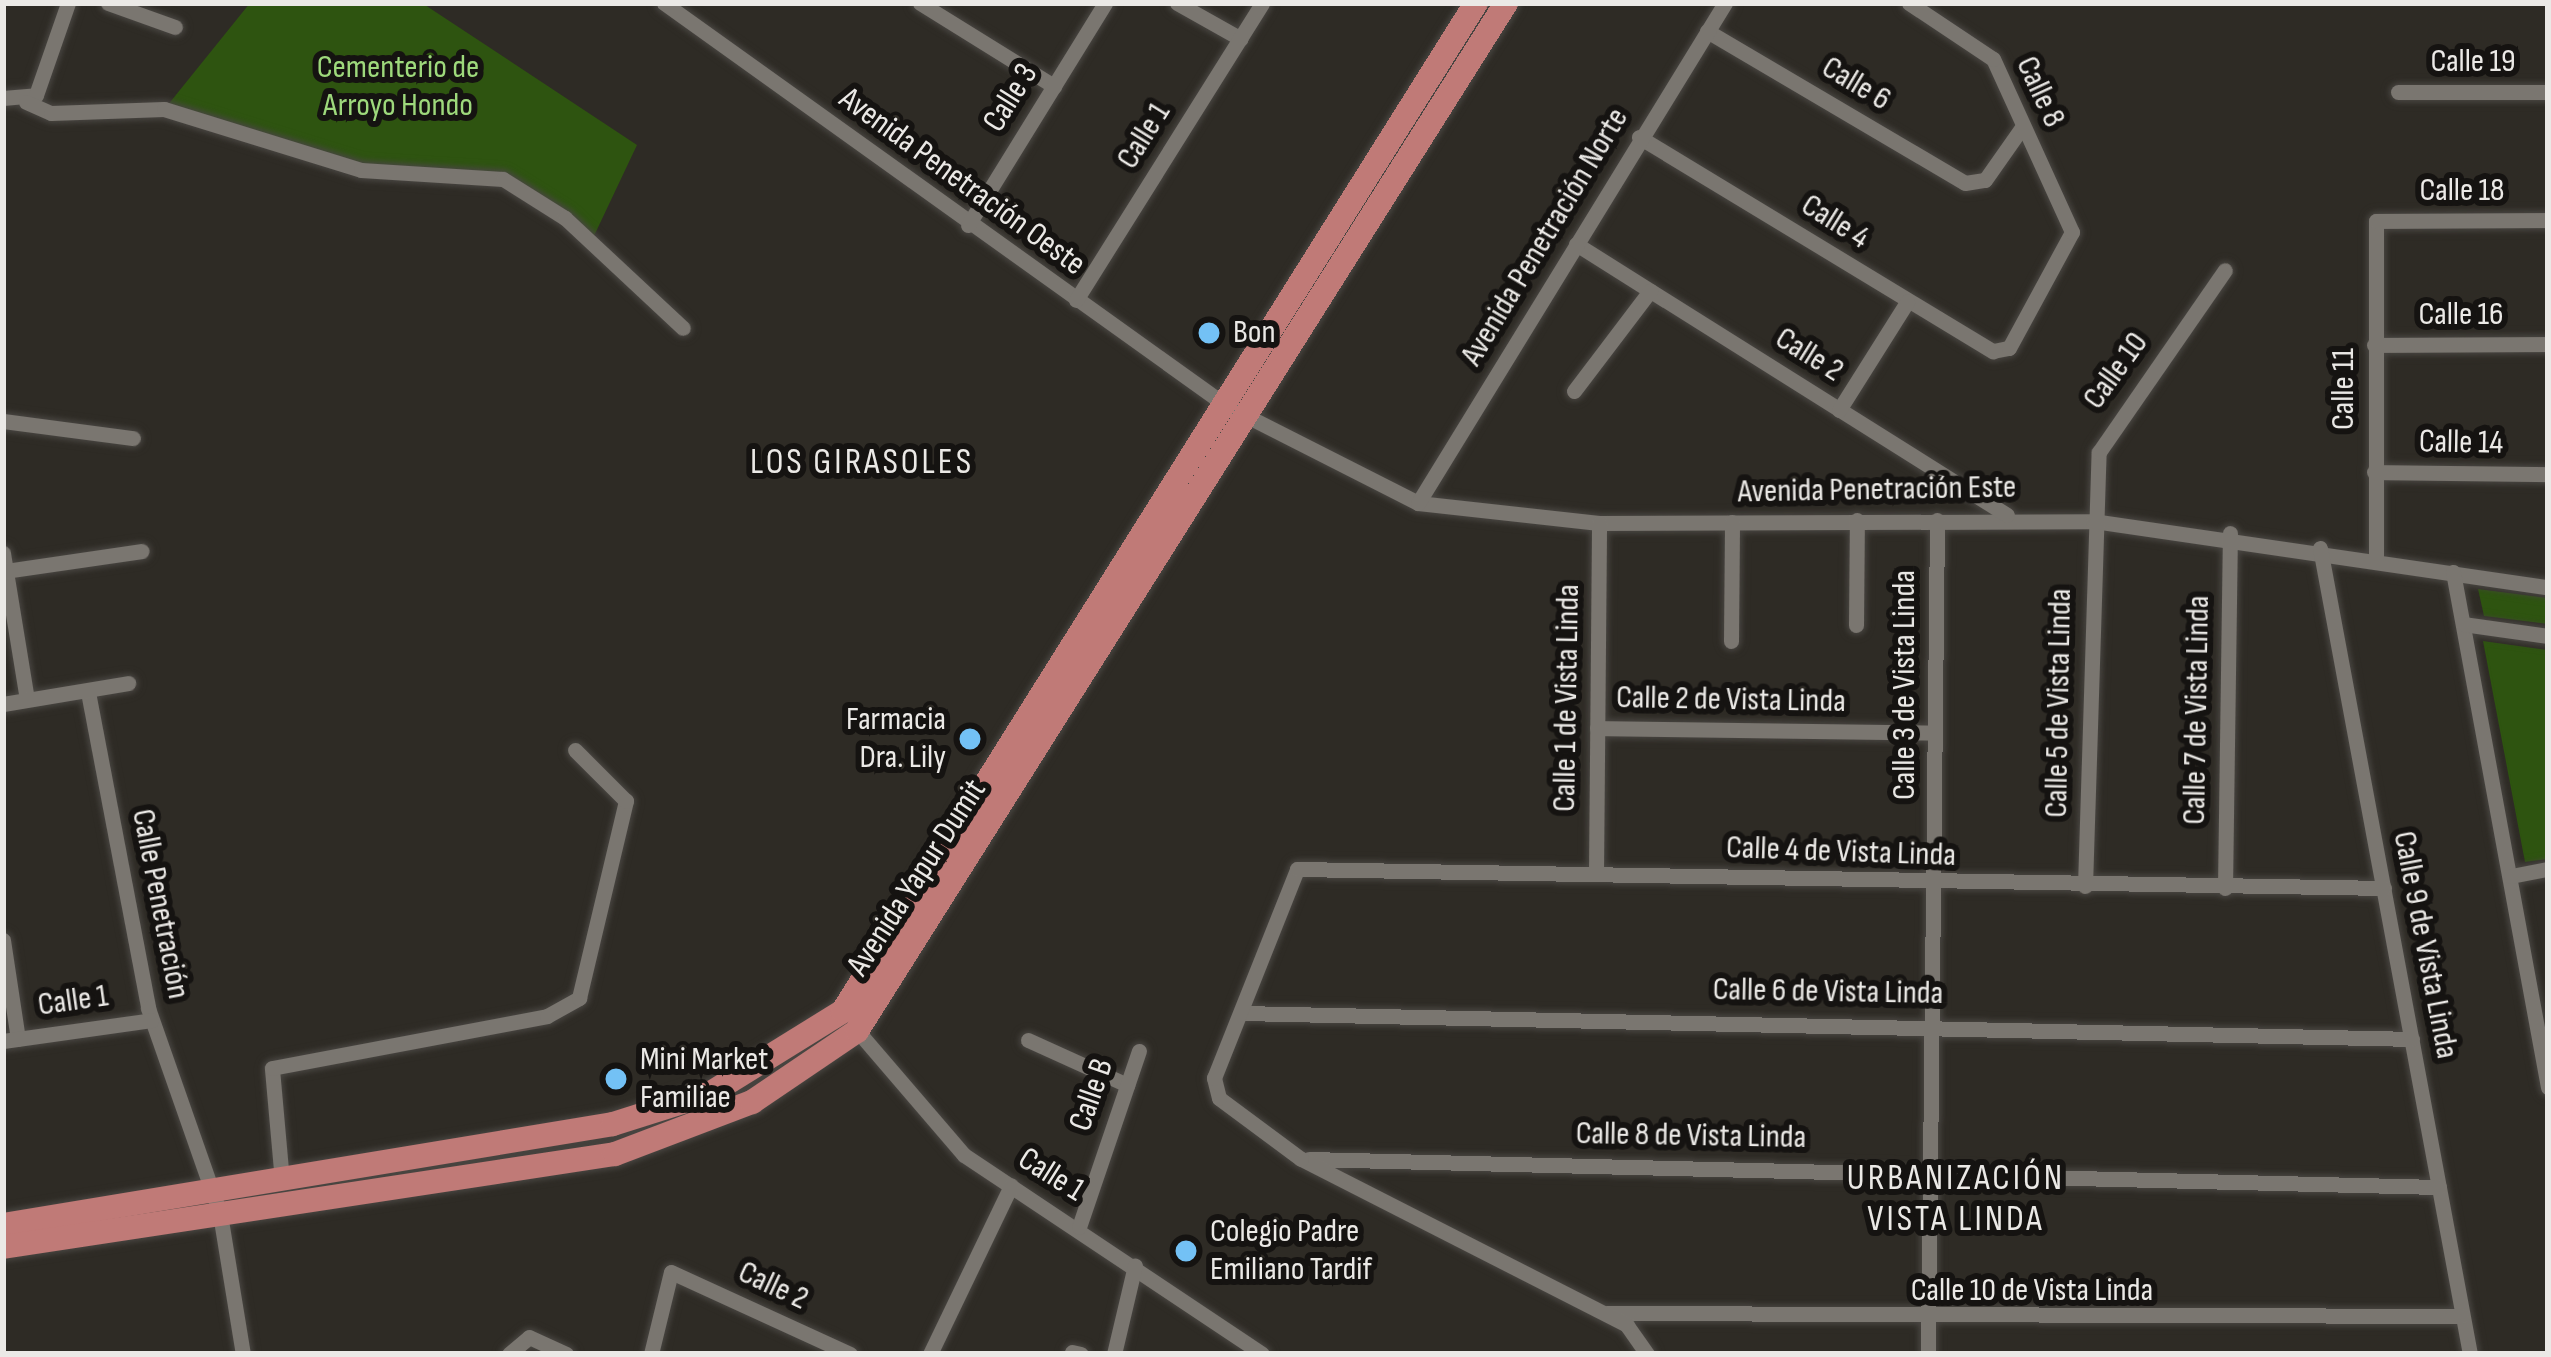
<!DOCTYPE html>
<meta charset="utf-8">
<style>
body{margin:0}
#map{position:relative;width:2551px;height:1357px;overflow:hidden;background:#2e2b25;font-family:"Sofia Sans Condensed",sans-serif}
div>[style]{position:absolute}
[style*='--x']{left:calc(var(--x)*1px);top:calc(var(--y)*1px);width:calc(var(--w)*1px);rotate:calc(var(--a)*1deg)}
.green>*{inset:0;background:#2e5410}
.roads{filter:drop-shadow(0 0 3px #494642) drop-shadow(0 0 3px #494642)}
.street>*{height:15px;margin:-7.5px;padding:0 7.5px;transform-origin:7.5px;border-radius:7.5px;background:#7a7670}
.primary>*{height:24px;margin:-12px;padding:0 12px;transform-origin:12px;border-radius:12px;background:#c07a77}
.dots>*{width:33px;height:33px;translate:-50% -50%;box-sizing:border-box;border:6px solid #151311;border-radius:50%}
span{translate:-50% -50%;white-space:nowrap;text-align:center;line-height:1.15;-webkit-text-stroke:12px #151311;paint-order:stroke}
.street-label{font-size:33px;color:#ebe9e6}
.park-label{font-size:33px;color:#9ed97c}
.poi-label{font-size:33px;color:#ebe9e6}
.left{translate:0 -50%;text-align:left}
.right{translate:-100% -50%;text-align:right}
.neighbourhood-label{font-size:36px;color:#ebe9e6;letter-spacing:3px}
.frame{position:absolute;inset:0;border:6px solid #ebe9e6;pointer-events:none}
</style>
<div id="map">
<div class="green">
<div style="clip-path:polygon(250px 3px,422px 3px,637px 145px,593px 238px,508px 175px,371px 168px,167px 106px)"></div>
<div style="clip-path:polygon(2478px 589px,2548px 598px,2548px 624px,2484px 616px)"></div>
<div style="clip-path:polygon(2483px 641px,2548px 650px,2548px 859px,2525px 862px)"></div>
</div>
<div class="roads">
<div class="street">
<div style="--x:108;--y:3;--w:71;--a:19.7"></div>
<div style="--x:664;--y:3;--w:692;--a:35.6"></div>
<div style="--x:1227;--y:406;--w:214;--a:26.9"></div>
<div style="--x:1418;--y:503;--w:182;--a:6.3"></div>
<div style="--x:1599;--y:523;--w:494;--a:-0.2"></div>
<div style="--x:2093;--y:521;--w:460;--a:8.3"></div>
<div style="--x:920;--y:3;--w:158;--a:31.8"></div>
<div style="--x:1177;--y:3;--w:73;--a:29.4"></div>
<div style="--x:1707;--y:31;--w:299;--a:30.5"></div>
<div style="--x:1965;--y:183;--w:20;--a:-9"></div>
<div style="--x:1985;--y:180;--w:66;--a:-54.9"></div>
<div style="--x:2398;--y:92;--w:150;--a:0"></div>
<div style="--x:3;--y:98;--w:33;--a:-5"></div>
<div style="--x:36;--y:95;--w:97;--a:-70.8"></div>
<div style="--x:26;--y:102;--w:27;--a:24"></div>
<div style="--x:51;--y:113;--w:113;--a:-2"></div>
<div style="--x:164;--y:109;--w:206;--a:17.2"></div>
<div style="--x:361;--y:170;--w:142;--a:3.6"></div>
<div style="--x:503;--y:179;--w:73;--a:32.2"></div>
<div style="--x:565;--y:218;--w:161;--a:43"></div>
<div style="--x:1639;--y:137;--w:414;--a:31.2"></div>
<div style="--x:1993;--y:351;--w:16;--a:-11"></div>
<div style="--x:2009;--y:348;--w:132;--a:-61.5"></div>
<div style="--x:2072;--y:232;--w:190;--a:-114.5"></div>
<div style="--x:1993;--y:59;--w:101;--a:-146.3"></div>
<div style="--x:968;--y:225;--w:261;--a:-58.3"></div>
<div style="--x:1576;--y:244;--w:509;--a:32.16"></div>
<div style="--x:1076;--y:300;--w:350;--a:-57.9"></div>
<div style="--x:2374;--y:345;--w:174;--a:-0.3"></div>
<div style="--x:1574;--y:391;--w:126;--a:-52.8"></div>
<div style="--x:1839;--y:410;--w:128;--a:-57.8"></div>
<div style="--x:3;--y:421;--w:131;--a:7.5"></div>
<div style="--x:2374;--y:472;--w:174;--a:0.7"></div>
<div style="--x:1418;--y:503;--w:587;--a:-58.45"></div>
<div style="--x:2320;--y:548;--w:820;--a:79.46"></div>
<div style="--x:3;--y:553;--w:148;--a:80.7"></div>
<div style="--x:2376;--y:557;--w:336;--a:-90"></div>
<div style="--x:2376;--y:221;--w:172;--a:-0.3"></div>
<div style="--x:5;--y:571;--w:138;--a:-8.3"></div>
<div style="--x:2453;--y:572;--w:524;--a:79.55"></div>
<div style="--x:2463;--y:624;--w:86;--a:8"></div>
<div style="--x:1856;--y:625;--w:105;--a:-89.5"></div>
<div style="--x:1731;--y:641;--w:119;--a:-89.5"></div>
<div style="--x:88;--y:692;--w:322;--a:79.2"></div>
<div style="--x:148;--y:1008;--w:218;--a:70.7"></div>
<div style="--x:220;--y:1214;--w:142;--a:80.7"></div>
<div style="--x:3;--y:704;--w:127;--a:-9.5"></div>
<div style="--x:1597;--y:728;--w:338;--a:0.8"></div>
<div style="--x:1596;--y:874;--w:351;--a:-89.5"></div>
<div style="--x:2511;--y:876;--w:38;--a:-11"></div>
<div style="--x:2085;--y:886;--w:434;--a:-88.2"></div>
<div style="--x:2099;--y:452;--w:221;--a:-55.3"></div>
<div style="--x:2225;--y:888;--w:355;--a:-89.2"></div>
<div style="--x:3;--y:940;--w:100;--a:81.4"></div>
<div style="--x:1242;--y:1013;--w:1170;--a:1.27"></div>
<div style="--x:855;--y:1028;--w:167;--a:49.4"></div>
<div style="--x:964;--y:1155;--w:358;--a:33.7"></div>
<div style="--x:1028;--y:1040;--w:109;--a:24.4"></div>
<div style="--x:3;--y:1041;--w:150;--a:-8"></div>
<div style="--x:1309;--y:1159;--w:1130;--a:1.42"></div>
<div style="--x:282;--y:1181;--w:113;--a:-95.1"></div>
<div style="--x:272;--y:1068;--w:280;--a:-10.7"></div>
<div style="--x:547;--y:1016;--w:37;--a:-29"></div>
<div style="--x:579;--y:998;--w:203;--a:-76.6"></div>
<div style="--x:626;--y:801;--w:72;--a:-135"></div>
<div style="--x:1079;--y:1227;--w:186;--a:-71.2"></div>
<div style="--x:1607;--y:1313;--w:855;--a:0.2"></div>
<div style="--x:1072;--y:1352;--w:9;--a:13"></div>
<div style="--x:509;--y:1354;--w:26;--a:-40"></div>
<div style="--x:529;--y:1337;--w:41;--a:24.7"></div>
<div style="--x:651;--y:1354;--w:84;--a:-76.3"></div>
<div style="--x:671;--y:1272;--w:197;--a:24.6"></div>
<div style="--x:930;--y:1354;--w:187;--a:-64.3"></div>
<div style="--x:1114;--y:1354;--w:91;--a:-76.7"></div>
<div style="--x:1647;--y:1354;--w:35;--a:-125"></div>
<div style="--x:1627;--y:1325;--w:366;--a:-153"></div>
<div style="--x:1301;--y:1159;--w:102;--a:-143.4"></div>
<div style="--x:1219;--y:1098;--w:21;--a:-104"></div>
<div style="--x:1214;--y:1078;--w:225;--a:-68.3"></div>
<div style="--x:1297;--y:869;--w:1087;--a:1"></div>
<div style="--x:1928;--y:1354;--w:834;--a:-89.38"></div>
</div>
<div class="primary">
<div style="--x:3;--y:1225;--w:618;--a:-9.4"></div>
<div style="--x:613;--y:1124;--w:103;--a:-17.6"></div>
<div style="--x:711;--y:1093;--w:155;--a:-31.8"></div>
<div style="--x:843;--y:1011;--w:1190;--a:-57.87"></div>
<div style="--x:3;--y:1247;--w:619;--a:-8.64"></div>
<div style="--x:615;--y:1154;--w:147;--a:-20.8"></div>
<div style="--x:752;--y:1102;--w:127;--a:-34.1"></div>
<div style="--x:857;--y:1031;--w:1216;--a:-57.73"></div>
</div>
</div>
<div class="dots">
<div style="left:1209px;top:333px;background:#73c1f5"></div>
<div style="left:970px;top:739px;background:#73c1f5"></div>
<div style="left:616px;top:1079px;background:#73c1f5"></div>
<div style="left:1186px;top:1251px;background:#73c1f5"></div>
</div>
<div class="street-label">
<span style="left:2473px;top:62px">Calle 19</span>
<span style="left:1856px;top:84px;rotate:31deg">Calle 6</span>
<span style="left:2040px;top:92px;rotate:65deg">Calle 8</span>
<span style="left:1011px;top:98px;rotate:-58deg">Calle 3</span>
<span style="left:1144px;top:136px;rotate:-58deg">Calle 1</span>
<span style="left:962px;top:182px;rotate:36deg">Avenida Penetración Oeste</span>
<span style="left:2462px;top:191px">Calle 18</span>
<span style="left:1835px;top:222px;rotate:32deg">Calle 4</span>
<span style="left:1545px;top:237px;rotate:-59deg">Avenida Penetración Norte</span>
<span style="left:2461px;top:315px">Calle 16</span>
<span style="left:1809px;top:355px;rotate:32deg">Calle 2</span>
<span style="left:2116px;top:371px;rotate:-54deg">Calle 10</span>
<span style="left:2344px;top:389px;rotate:-90deg">Calle 11</span>
<span style="left:2461px;top:443px;rotate:1deg">Calle 14</span>
<span style="left:1877px;top:490px;rotate:-1deg">Avenida Penetración Este</span>
<span style="left:1905px;top:685px;rotate:-90deg">Calle 3 de Vista Linda</span>
<span style="left:1567px;top:698px;rotate:-89deg">Calle 1 de Vista Linda</span>
<span style="left:1731px;top:700px;rotate:1deg">Calle 2 de Vista Linda</span>
<span style="left:2059px;top:703px;rotate:-89deg">Calle 5 de Vista Linda</span>
<span style="left:2197px;top:710px;rotate:-89deg">Calle 7 de Vista Linda</span>
<span style="left:1841px;top:852px;rotate:2deg">Calle 4 de Vista Linda</span>
<span style="left:917px;top:878px;rotate:-57deg">Avenida Yapur Dumit</span>
<span style="left:160px;top:904px;rotate:79deg">Calle Penetración</span>
<span style="left:2425px;top:945px;rotate:79deg">Calle 9 de Vista Linda</span>
<span style="left:1828px;top:992px;rotate:1deg">Calle 6 de Vista Linda</span>
<span style="left:73px;top:1001px;rotate:-8deg">Calle 1</span>
<span style="left:1092px;top:1095px;rotate:-71deg">Calle B</span>
<span style="left:1691px;top:1136px;rotate:1deg">Calle 8 de Vista Linda</span>
<span style="left:1051px;top:1175px;rotate:32deg">Calle 1</span>
<span style="left:773px;top:1286px;rotate:25deg">Calle 2</span>
<span style="left:2032px;top:1291px">Calle 10 de Vista Linda</span>
</div>
<div class="park-label">
<span style="left:398px;top:87px">Cementerio de<br>Arroyo Hondo</span>
</div>
<div class="poi-label">
<span class="left" style="left:1233px;top:333px">Bon</span>
<span class="right" style="left:946px;top:739px">Farmacia<br>Dra. Lily</span>
<span class="left" style="left:640px;top:1079px">Mini Market<br>Familiae</span>
<span class="left" style="left:1210px;top:1251px">Colegio Padre<br>Emiliano Tardif</span>
</div>
<div class="neighbourhood-label">
<span style="left:862px;top:463px">LOS GIRASOLES</span>
<span style="left:1956px;top:1199px">URBANIZACIÓN<br>VISTA LINDA</span>
</div>
<div class="frame"></div>
</div>
